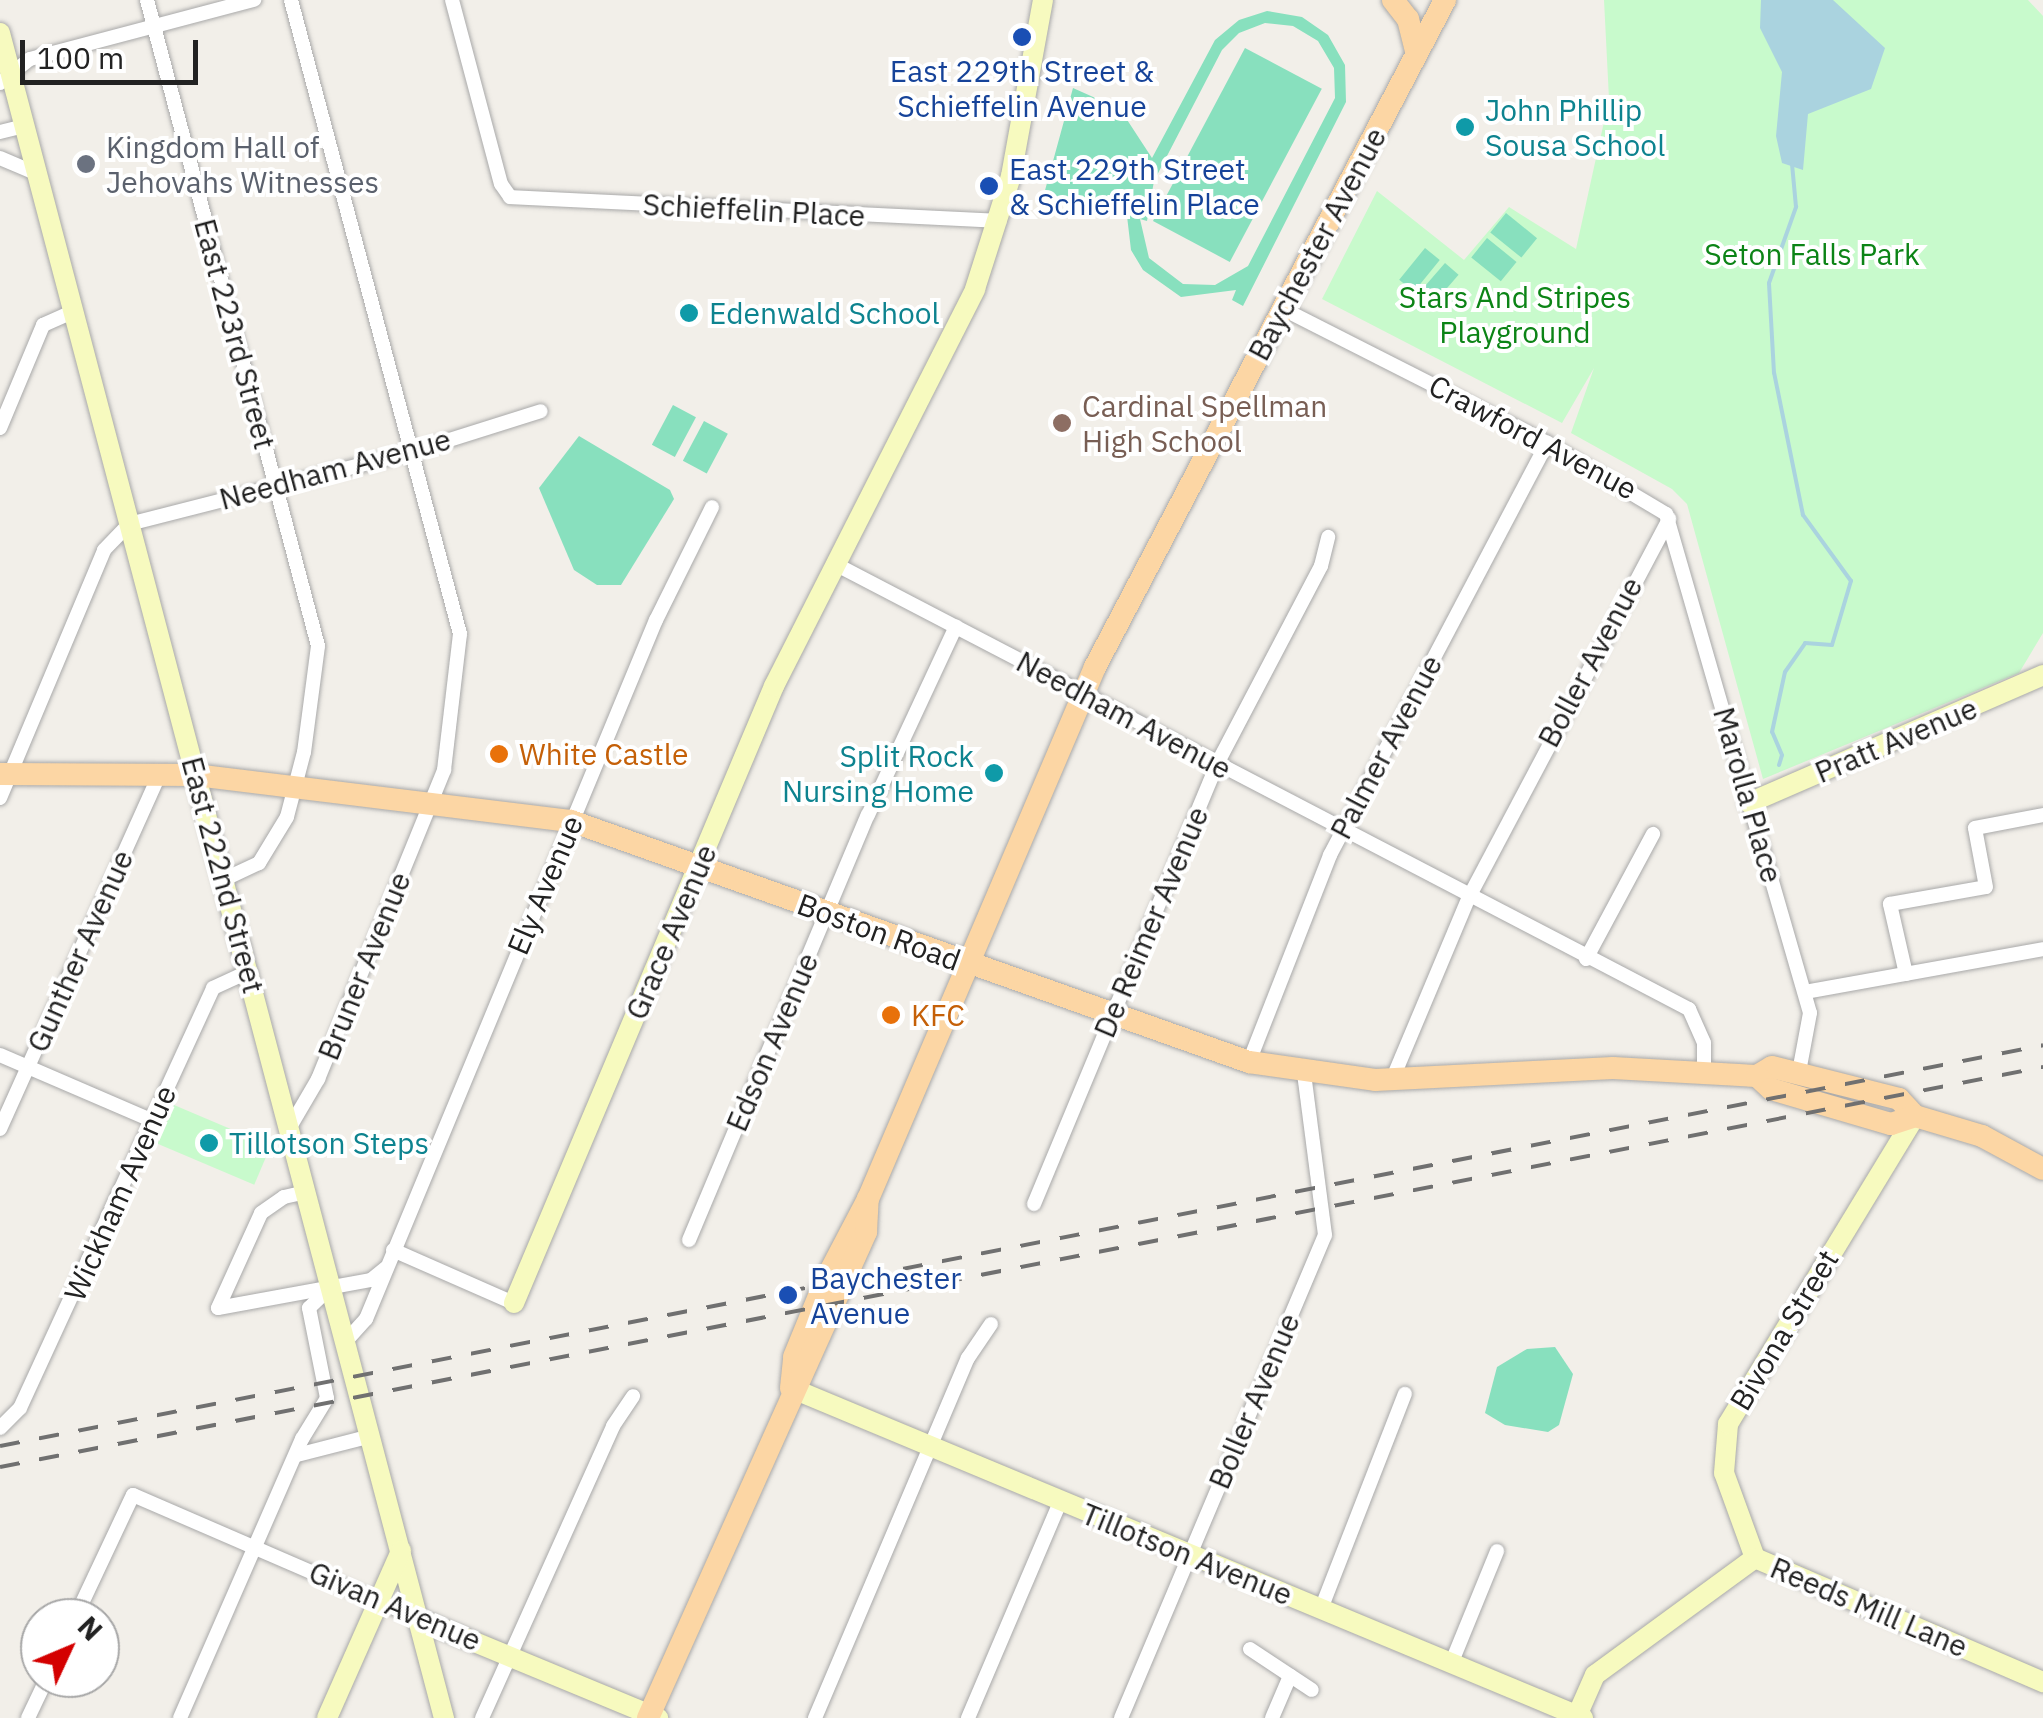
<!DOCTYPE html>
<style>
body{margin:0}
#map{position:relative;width:2043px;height:1718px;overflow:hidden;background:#f2efe9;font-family:"IBM Plex Sans",sans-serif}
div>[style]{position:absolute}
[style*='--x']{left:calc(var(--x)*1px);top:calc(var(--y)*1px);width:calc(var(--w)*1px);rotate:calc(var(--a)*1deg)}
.park>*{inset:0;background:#c8facc;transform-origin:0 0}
.pitch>*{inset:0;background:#88e0be;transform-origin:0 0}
.water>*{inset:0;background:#aad3df}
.stream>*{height:4px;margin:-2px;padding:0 2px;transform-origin:2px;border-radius:2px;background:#aad3df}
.roads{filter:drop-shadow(0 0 2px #a9a9a9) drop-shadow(0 0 2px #a9a9a9)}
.street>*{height:14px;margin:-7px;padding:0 7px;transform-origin:7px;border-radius:7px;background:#fff}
.secondary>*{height:20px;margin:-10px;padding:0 10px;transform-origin:10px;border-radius:10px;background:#f7fabf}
.primary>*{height:22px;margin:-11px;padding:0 11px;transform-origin:11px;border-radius:11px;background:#fcd6a4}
.rail>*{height:4px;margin-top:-2px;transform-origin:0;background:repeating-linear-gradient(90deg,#707070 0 20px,transparent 0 40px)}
.dots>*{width:28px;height:28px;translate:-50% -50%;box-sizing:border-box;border:5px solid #fff;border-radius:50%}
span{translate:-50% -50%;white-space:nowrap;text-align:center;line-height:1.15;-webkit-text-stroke:8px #fff;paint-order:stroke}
.transit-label{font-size:30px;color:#164399}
.left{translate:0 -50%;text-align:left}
.culture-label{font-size:30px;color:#0d838f}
.right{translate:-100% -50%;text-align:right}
.worship-label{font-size:30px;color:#5b616d}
.street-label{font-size:30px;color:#222}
.park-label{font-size:30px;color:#0c8416}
.education-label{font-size:30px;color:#785e54}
.food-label{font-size:30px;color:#c56008}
.north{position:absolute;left:20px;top:1598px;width:100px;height:100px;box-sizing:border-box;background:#fff;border:2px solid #a7a7a7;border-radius:50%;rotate:46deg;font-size:28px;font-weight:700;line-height:40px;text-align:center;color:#222}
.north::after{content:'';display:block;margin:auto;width:35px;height:45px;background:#d40000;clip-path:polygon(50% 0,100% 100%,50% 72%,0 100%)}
.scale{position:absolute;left:20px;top:40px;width:178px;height:45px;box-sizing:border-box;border:5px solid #222;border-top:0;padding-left:12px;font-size:30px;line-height:35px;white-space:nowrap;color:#222;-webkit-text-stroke:8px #fff;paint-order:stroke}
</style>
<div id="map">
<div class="park">
<div style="clip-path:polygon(1604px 0,2028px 0,2043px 16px,2043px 633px,2019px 673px,1763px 779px,1687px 504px,1672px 489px,1571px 433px,1594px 368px,1562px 423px,1322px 299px,1377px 191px,1464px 260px,1509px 207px,1576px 249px,1609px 99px)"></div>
<div style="left:174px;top:1105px;width:105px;height:42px;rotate:23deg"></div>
</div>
<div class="pitch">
<div style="clip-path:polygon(evenodd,1267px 11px,1302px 17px,1328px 35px,1345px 65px,1346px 102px,1243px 306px,1232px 300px,1236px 290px,1181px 297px,1143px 270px,1131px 250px,1127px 216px,1044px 194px,1073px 88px,1120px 109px,1152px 158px,1215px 40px,1239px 20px,1267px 11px,1265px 23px,1293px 26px,1318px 41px,1334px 68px,1335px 98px,1248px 266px,1215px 285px,1183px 284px,1149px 258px,1140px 219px,1147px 221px,1154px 181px,1222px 50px,1239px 33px,1265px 23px)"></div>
<div style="left:1245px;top:48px;width:87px;height:196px;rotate:28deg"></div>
<div style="left:1506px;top:213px;width:40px;height:25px;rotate:39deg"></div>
<div style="left:1487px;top:238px;width:38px;height:25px;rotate:39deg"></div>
<div style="left:1425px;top:248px;width:19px;height:41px;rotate:39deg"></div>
<div style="left:1445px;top:263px;width:18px;height:42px;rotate:41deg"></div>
<div style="left:673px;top:405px;width:26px;height:45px;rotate:28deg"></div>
<div style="left:704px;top:421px;width:27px;height:45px;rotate:28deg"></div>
<div style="clip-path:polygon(579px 436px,670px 490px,674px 499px,621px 585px,597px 585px,574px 570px,539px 488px)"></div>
<div style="clip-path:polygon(1555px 1347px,1573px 1374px,1559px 1425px,1548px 1432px,1505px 1425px,1485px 1413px,1497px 1367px,1527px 1349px)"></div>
</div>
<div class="water">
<div style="clip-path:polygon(1761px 0,1833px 0,1885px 48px,1871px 89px,1808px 114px,1803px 170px,1782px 163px,1776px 136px,1782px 72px,1760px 28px)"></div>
</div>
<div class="stream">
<div style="--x:1779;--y:765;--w:10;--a:-73"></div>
<div style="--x:1782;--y:755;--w:25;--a:-113"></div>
<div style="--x:1772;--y:732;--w:61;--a:-77.8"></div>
<div style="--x:1785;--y:672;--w:35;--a:-55"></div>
<div style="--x:1805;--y:643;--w:27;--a:4"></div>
<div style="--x:1832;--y:645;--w:67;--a:-73.5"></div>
<div style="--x:1851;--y:581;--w:82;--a:-126"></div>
<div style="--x:1803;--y:515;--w:145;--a:-101.5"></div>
<div style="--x:1774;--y:373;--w:90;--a:-93.2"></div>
<div style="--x:1769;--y:283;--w:81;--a:-70.4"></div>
<div style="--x:1796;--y:207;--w:43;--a:-95.3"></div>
</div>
<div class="roads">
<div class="street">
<div style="--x:147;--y:0;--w:668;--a:75.17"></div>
<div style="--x:318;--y:646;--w:107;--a:97.5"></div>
<div style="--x:304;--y:752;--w:67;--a:104.7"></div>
<div style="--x:287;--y:817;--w:54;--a:121.3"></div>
<div style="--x:259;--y:863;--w:38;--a:155"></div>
<div style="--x:452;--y:0;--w:190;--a:75.1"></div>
<div style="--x:501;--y:184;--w:16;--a:55"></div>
<div style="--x:510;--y:197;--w:490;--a:2.8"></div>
<div style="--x:0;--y:83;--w:38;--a:-39"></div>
<div style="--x:30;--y:59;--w:232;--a:-14.8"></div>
<div style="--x:0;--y:132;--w:25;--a:-14"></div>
<div style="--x:0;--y:158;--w:38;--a:23"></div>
<div style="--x:1283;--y:309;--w:296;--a:26.9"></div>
<div style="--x:1547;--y:443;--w:139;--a:30.8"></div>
<div style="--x:1666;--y:514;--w:519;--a:73.9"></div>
<div style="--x:1810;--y:1013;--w:60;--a:100.6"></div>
<div style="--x:0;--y:428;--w:112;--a:-67.3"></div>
<div style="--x:43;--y:325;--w:32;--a:-24"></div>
<div style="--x:837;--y:565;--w:961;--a:27.53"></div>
<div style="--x:1689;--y:1009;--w:37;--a:66"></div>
<div style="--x:1704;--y:1043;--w:29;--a:90"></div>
<div style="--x:0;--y:798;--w:269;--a:-67.2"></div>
<div style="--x:104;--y:550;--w:36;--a:-46"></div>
<div style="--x:129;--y:524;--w:288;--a:-14.3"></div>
<div style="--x:408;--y:453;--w:139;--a:-17.5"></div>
<div style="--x:1586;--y:959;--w:142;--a:-61.8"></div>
<div style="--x:1906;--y:974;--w:72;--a:-102.9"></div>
<div style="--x:1890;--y:904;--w:97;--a:-10"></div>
<div style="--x:1986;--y:887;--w:60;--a:-100.6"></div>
<div style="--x:1975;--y:828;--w:69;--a:-10.8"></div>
<div style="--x:1805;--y:992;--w:242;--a:-10.2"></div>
<div style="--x:0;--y:1055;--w:164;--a:23.3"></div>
<div style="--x:1249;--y:1062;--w:222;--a:-68.6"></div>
<div style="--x:1330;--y:855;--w:466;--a:-62.2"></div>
<div style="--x:1392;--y:1080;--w:199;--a:-67.2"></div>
<div style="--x:1469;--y:897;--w:428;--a:-62.1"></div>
<div style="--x:290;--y:1127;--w:56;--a:-59.7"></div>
<div style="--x:318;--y:1079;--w:334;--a:-67.8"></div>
<div style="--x:444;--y:770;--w:137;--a:-83.3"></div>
<div style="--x:460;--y:634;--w:656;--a:-104.93"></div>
<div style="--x:0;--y:1129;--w:390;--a:-65.8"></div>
<div style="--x:1034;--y:1204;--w:477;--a:-67.4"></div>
<div style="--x:1217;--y:764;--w:224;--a:-62.3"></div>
<div style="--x:1321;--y:566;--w:30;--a:-76"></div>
<div style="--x:689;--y:1240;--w:461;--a:-67.2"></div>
<div style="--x:868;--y:815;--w:208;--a:-65"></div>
<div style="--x:393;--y:1250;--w:132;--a:23.7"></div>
<div style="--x:218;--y:1308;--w:156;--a:-10.4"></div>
<div style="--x:371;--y:1280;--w:19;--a:-39"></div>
<div style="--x:218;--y:1308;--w:104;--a:-65.6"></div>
<div style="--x:261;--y:1213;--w:28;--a:-35"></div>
<div style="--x:284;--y:1197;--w:23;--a:-13"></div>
<div style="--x:346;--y:1341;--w:30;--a:-48"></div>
<div style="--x:366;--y:1319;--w:757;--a:-67.47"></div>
<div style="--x:656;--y:620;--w:126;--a:-63.6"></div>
<div style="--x:0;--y:1428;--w:28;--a:-45"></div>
<div style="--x:20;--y:1408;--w:462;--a:-65.3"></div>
<div style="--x:213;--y:988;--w:41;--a:-24.7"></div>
<div style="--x:297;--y:1455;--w:76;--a:-14.4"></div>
<div style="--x:1321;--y:1609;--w:231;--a:-68.7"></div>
<div style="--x:75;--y:1618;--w:136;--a:-64.8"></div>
<div style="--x:133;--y:1495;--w:312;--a:23.4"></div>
<div style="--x:1250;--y:1649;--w:74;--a:33.5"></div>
<div style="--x:1451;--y:1664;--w:122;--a:-67.8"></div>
<div style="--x:28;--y:1718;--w:44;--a:-64.6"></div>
<div style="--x:180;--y:1718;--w:305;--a:-66.4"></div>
<div style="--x:302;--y:1439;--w:48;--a:-58.6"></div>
<div style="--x:327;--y:1398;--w:92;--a:-101.3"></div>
<div style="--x:309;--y:1308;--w:32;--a:-44"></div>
<div style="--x:482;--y:1718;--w:320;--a:-65.8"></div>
<div style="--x:613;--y:1426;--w:36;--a:-56"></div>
<div style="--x:815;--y:1718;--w:391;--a:-67"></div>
<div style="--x:968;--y:1358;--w:41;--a:-55.9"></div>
<div style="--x:968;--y:1718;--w:235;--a:-66.9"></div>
<div style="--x:1121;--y:1718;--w:524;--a:-67.1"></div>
<div style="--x:1325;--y:1235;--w:163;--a:-97.4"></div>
<div style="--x:1272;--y:1718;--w:46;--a:-66.8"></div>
</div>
<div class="secondary">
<div style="--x:0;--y:33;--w:1743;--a:75.24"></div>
<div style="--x:1749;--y:803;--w:321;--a:-23.5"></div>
<div style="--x:514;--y:1303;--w:670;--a:-67.15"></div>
<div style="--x:774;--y:686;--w:445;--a:-63.1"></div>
<div style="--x:975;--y:289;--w:119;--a:-72.3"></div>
<div style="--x:1011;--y:176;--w:179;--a:-79.7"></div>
<div style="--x:791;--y:1388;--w:858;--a:22.62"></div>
<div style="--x:1755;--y:1558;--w:90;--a:-110"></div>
<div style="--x:1724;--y:1473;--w:49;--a:-85.3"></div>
<div style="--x:1728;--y:1424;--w:360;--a:-58.7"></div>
<div style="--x:419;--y:1619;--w:259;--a:22.5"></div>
<div style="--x:327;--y:1718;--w:183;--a:-66.1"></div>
<div style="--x:1576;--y:1718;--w:47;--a:-66.2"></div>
<div style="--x:1595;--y:1675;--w:198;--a:-36.2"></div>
<div style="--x:1755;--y:1558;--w:314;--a:23.3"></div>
</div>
<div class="primary">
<div style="--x:1393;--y:0;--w:24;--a:52"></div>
<div style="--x:1408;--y:19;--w:36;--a:76"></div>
<div style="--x:0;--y:774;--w:195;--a:0.3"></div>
<div style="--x:195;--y:775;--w:379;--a:7"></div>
<div style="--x:571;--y:821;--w:720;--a:19.57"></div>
<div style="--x:1249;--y:1062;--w:127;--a:8.1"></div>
<div style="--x:1375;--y:1080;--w:238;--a:-2.9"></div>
<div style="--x:1613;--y:1068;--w:144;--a:3.2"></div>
<div style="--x:1757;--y:1076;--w:17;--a:-31"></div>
<div style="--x:1772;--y:1067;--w:131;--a:14.1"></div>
<div style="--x:1899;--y:1099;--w:23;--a:47"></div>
<div style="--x:1915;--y:1116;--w:70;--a:16.6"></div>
<div style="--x:1982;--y:1136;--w:69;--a:28.4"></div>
<div style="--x:1757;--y:1076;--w:19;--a:43"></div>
<div style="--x:1771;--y:1089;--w:125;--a:16.3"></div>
<div style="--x:1891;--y:1124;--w:25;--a:-18"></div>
<div style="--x:791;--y:1388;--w:31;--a:-84"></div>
<div style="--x:794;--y:1357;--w:84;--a:-67.7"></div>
<div style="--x:826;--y:1279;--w:90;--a:-62.3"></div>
<div style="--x:868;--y:1199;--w:578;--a:-66.89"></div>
<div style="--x:1095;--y:667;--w:753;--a:-62.31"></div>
<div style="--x:648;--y:1718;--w:533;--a:-65.84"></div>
<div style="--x:866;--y:1232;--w:33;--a:-87"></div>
</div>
</div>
<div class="rail">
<div style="--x:0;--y:1446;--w:2082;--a:-11.1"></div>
<div style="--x:0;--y:1467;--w:2082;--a:-11.08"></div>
</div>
<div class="dots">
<div style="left:1022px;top:37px;background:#1a4fb4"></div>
<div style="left:1465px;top:127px;background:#0f9aa8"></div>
<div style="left:86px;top:164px;background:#6b7280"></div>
<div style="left:989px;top:186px;background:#1a4fb4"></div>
<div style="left:689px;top:313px;background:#0f9aa8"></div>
<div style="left:1062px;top:423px;background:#8d6e63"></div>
<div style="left:499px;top:754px;background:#e8710a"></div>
<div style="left:994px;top:773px;background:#0f9aa8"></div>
<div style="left:891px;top:1015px;background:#e8710a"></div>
<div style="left:209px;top:1143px;background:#0f9aa8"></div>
<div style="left:788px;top:1295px;background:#1a4fb4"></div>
</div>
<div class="transit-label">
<span style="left:1022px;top:88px">East 229th Street &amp;<br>Schieffelin Avenue</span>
<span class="left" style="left:1009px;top:186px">East 229th Street<br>&amp; Schieffelin Place</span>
<span class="left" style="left:810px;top:1295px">Baychester<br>Avenue</span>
</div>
<div class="culture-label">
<span class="left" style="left:1485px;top:127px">John Phillip<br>Sousa School</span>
<span class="left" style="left:709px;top:313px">Edenwald School</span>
<span class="right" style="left:974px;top:773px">Split Rock<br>Nursing Home</span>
<span class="left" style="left:229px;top:1143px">Tillotson Steps</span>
</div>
<div class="worship-label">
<span class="left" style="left:106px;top:164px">Kingdom Hall of<br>Jehovahs Witnesses</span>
</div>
<div class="street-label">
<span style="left:754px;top:210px;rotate:3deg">Schieffelin Place</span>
<span style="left:1317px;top:244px;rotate:-62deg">Baychester Avenue</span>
<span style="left:235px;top:334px;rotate:75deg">East 223rd Street</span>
<span style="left:1533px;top:437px;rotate:28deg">Crawford Avenue</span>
<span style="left:335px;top:469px;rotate:-15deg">Needham Avenue</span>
<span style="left:1590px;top:662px;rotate:-62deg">Boller Avenue</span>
<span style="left:1124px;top:715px;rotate:28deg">Needham Avenue</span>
<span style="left:1896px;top:740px;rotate:-23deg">Pratt Avenue</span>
<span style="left:1386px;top:747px;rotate:-62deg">Palmer Avenue</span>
<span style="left:1748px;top:795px;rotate:74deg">Marolla Place</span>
<span style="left:223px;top:875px;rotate:75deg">East 222nd Street</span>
<span style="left:545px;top:885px;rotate:-67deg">Ely Avenue</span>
<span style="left:1151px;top:922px;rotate:-67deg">De Reimer Avenue</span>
<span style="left:671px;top:932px;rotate:-67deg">Grace Avenue</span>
<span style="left:879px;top:932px;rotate:20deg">Boston Road</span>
<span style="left:80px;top:951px;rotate:-66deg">Gunther Avenue</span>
<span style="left:364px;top:966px;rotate:-68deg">Bruner Avenue</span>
<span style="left:772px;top:1042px;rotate:-67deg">Edson Avenue</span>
<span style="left:120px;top:1193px;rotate:-66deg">Wickham Avenue</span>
<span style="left:1784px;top:1330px;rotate:-59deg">Bivona Street</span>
<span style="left:1254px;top:1401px;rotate:-67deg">Boller Avenue</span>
<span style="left:1187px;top:1554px;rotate:22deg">Tillotson Avenue</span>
<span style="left:395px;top:1606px;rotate:23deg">Givan Avenue</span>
<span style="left:1869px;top:1607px;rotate:23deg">Reeds Mill Lane</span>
</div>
<div class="park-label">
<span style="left:1812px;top:254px">Seton Falls Park</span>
<span style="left:1515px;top:314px">Stars And Stripes<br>Playground</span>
</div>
<div class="education-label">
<span class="left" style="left:1082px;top:423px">Cardinal Spellman<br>High School</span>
</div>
<div class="food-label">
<span class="left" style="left:519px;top:754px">White Castle</span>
<span class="left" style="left:911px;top:1015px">KFC</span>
</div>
<div class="north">N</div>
<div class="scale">100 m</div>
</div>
